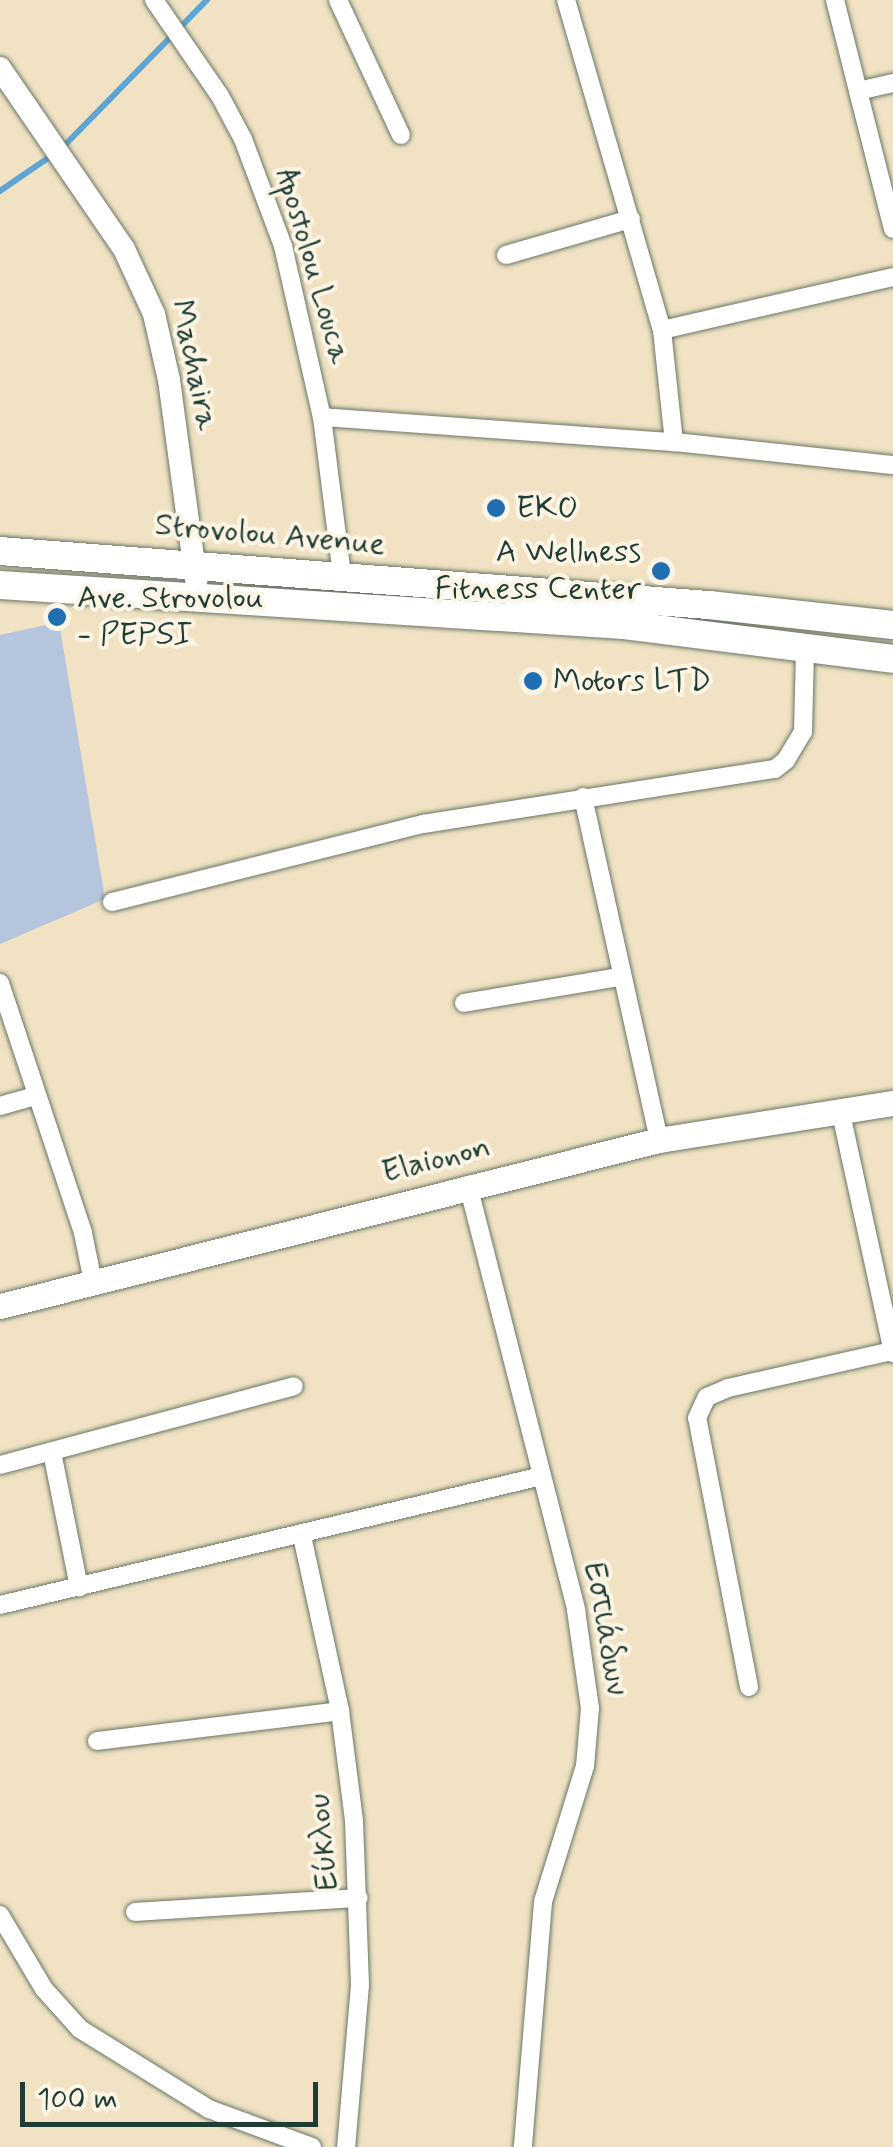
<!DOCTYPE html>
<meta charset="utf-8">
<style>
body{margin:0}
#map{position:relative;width:893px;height:2147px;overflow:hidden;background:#f0e2c3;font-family:Mynerve,sans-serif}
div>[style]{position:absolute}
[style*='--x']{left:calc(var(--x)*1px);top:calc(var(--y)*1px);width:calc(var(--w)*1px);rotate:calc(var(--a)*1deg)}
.industrial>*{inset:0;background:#b6c5de}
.stream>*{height:6px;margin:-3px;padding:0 3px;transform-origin:3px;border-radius:3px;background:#5ea5d4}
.roads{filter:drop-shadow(0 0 2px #687766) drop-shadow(0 0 2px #687766)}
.minor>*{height:18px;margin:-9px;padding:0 9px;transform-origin:9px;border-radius:9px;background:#fff}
.tertiary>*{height:22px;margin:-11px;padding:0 11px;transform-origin:11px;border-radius:11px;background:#fff}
.secondary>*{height:25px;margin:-12.5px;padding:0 12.5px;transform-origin:12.5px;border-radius:12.5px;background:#fff}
.primary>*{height:28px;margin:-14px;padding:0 14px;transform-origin:14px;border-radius:14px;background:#fff}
.dots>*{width:28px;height:28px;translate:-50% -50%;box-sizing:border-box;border:5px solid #fcf5e5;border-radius:50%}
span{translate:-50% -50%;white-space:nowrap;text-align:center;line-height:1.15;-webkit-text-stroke:8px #fcf5e5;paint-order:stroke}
.street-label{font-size:32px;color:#1f3d34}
.poi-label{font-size:32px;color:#1f3d34}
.left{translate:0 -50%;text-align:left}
.right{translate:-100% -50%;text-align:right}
.scale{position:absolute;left:20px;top:2082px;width:298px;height:45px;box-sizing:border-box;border:5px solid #1f3d34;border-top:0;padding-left:12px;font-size:30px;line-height:35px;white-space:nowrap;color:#1f3d34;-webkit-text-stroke:8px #fcf5e5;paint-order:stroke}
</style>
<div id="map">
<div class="industrial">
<div style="clip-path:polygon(59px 622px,105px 899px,0 944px,0 635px)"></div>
</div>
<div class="stream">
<div style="--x:61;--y:149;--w:209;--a:-45.6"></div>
<div style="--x:0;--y:191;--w:62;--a:-34.5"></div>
</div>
<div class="roads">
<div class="minor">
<div style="--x:154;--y:0;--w:116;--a:55.5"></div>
<div style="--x:220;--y:96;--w:49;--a:61.9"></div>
<div style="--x:243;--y:139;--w:114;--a:69.5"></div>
<div style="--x:283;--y:246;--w:175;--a:77.2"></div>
<div style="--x:322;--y:417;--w:159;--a:82.8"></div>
<div style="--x:338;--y:0;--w:149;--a:65"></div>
<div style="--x:566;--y:0;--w:344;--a:73.8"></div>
<div style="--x:662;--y:330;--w:113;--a:83.9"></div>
<div style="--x:835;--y:0;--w:236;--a:75.8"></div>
<div style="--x:858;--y:91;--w:36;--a:-13"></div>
<div style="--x:506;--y:255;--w:130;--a:-16.1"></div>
<div style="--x:662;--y:330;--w:237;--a:-12.9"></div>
<div style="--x:322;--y:417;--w:353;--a:4.1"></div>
<div style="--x:674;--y:442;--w:220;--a:6"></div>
<div style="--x:583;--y:797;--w:351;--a:77.5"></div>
<div style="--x:112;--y:902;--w:321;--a:-14.1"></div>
<div style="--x:423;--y:824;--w:356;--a:-8.9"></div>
<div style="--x:775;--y:769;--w:14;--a:-39"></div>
<div style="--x:786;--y:760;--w:33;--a:-59"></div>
<div style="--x:803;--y:732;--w:84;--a:-88.6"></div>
<div style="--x:0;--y:983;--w:263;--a:71.6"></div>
<div style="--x:83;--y:1233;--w:50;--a:78.5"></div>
<div style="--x:464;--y:1003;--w:158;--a:-9.5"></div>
<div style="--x:0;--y:1106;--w:37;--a:-16"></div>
<div style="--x:840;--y:1109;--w:250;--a:77.7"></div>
<div style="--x:468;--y:1185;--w:439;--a:75.7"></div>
<div style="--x:576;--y:1610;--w:99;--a:81.9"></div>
<div style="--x:590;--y:1708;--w:58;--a:94.9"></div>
<div style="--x:585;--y:1766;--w:142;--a:107.2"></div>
<div style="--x:543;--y:1902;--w:246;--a:94.7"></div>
<div style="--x:52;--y:1452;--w:138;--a:78.7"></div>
<div style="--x:0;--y:1465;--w:304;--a:-15"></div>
<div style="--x:302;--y:1536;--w:179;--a:77.7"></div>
<div style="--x:340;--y:1711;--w:111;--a:82.7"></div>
<div style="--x:354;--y:1821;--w:164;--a:87.9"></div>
<div style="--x:360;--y:1985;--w:163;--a:94.9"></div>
<div style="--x:0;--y:1605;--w:557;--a:-13.39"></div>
<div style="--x:749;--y:1687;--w:274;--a:-100.9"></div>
<div style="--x:697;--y:1418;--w:23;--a:-65"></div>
<div style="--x:707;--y:1397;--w:23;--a:-23"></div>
<div style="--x:728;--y:1388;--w:168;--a:-12.7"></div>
<div style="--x:97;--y:1741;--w:245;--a:-7"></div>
<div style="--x:135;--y:1912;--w:224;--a:-3.6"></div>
<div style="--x:0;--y:1915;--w:86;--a:59.3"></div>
<div style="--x:44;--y:1989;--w:54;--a:48"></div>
<div style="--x:80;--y:2029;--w:152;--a:31.8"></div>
<div style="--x:209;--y:2109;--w:110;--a:20.3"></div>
</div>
<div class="tertiary">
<div style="--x:0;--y:68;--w:219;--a:55.6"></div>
<div style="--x:124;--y:249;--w:72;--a:65.2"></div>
<div style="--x:154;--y:314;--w:68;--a:77.2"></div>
<div style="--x:169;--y:380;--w:203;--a:82.3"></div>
</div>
<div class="secondary">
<div style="--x:0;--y:1306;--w:680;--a:-14.14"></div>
<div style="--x:659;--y:1140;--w:237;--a:-9"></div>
</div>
<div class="primary">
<div style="--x:0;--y:551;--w:711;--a:4.36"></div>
<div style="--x:709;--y:605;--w:185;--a:6.2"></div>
<div style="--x:0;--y:585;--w:625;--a:3.67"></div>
<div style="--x:624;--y:625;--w:271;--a:7.2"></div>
</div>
</div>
<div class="dots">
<div style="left:496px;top:508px;background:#1f6fb2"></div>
<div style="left:661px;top:571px;background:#1f6fb2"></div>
<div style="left:57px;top:617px;background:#1f6fb2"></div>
<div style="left:533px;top:681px;background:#1f6fb2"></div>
</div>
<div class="street-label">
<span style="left:313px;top:266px;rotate:74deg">Apostolou Louca</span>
<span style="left:194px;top:365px;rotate:78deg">Machaira</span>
<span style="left:270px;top:535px;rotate:5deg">Strovolou Avenue</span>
<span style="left:436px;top:1160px;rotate:-14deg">Elaionon</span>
<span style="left:605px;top:1629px;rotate:80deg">Εστιάδων</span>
<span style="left:324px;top:1842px;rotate:-95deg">Εύκλου</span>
</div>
<div class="poi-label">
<span class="left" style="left:516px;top:508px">EKO</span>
<span class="right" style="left:641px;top:571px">A Wellness<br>Fitness Center</span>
<span class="left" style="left:77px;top:617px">Ave. Strovolou<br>- PEPSI</span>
<span class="left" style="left:553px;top:681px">Motors LTD</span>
</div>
<div class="scale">100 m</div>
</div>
